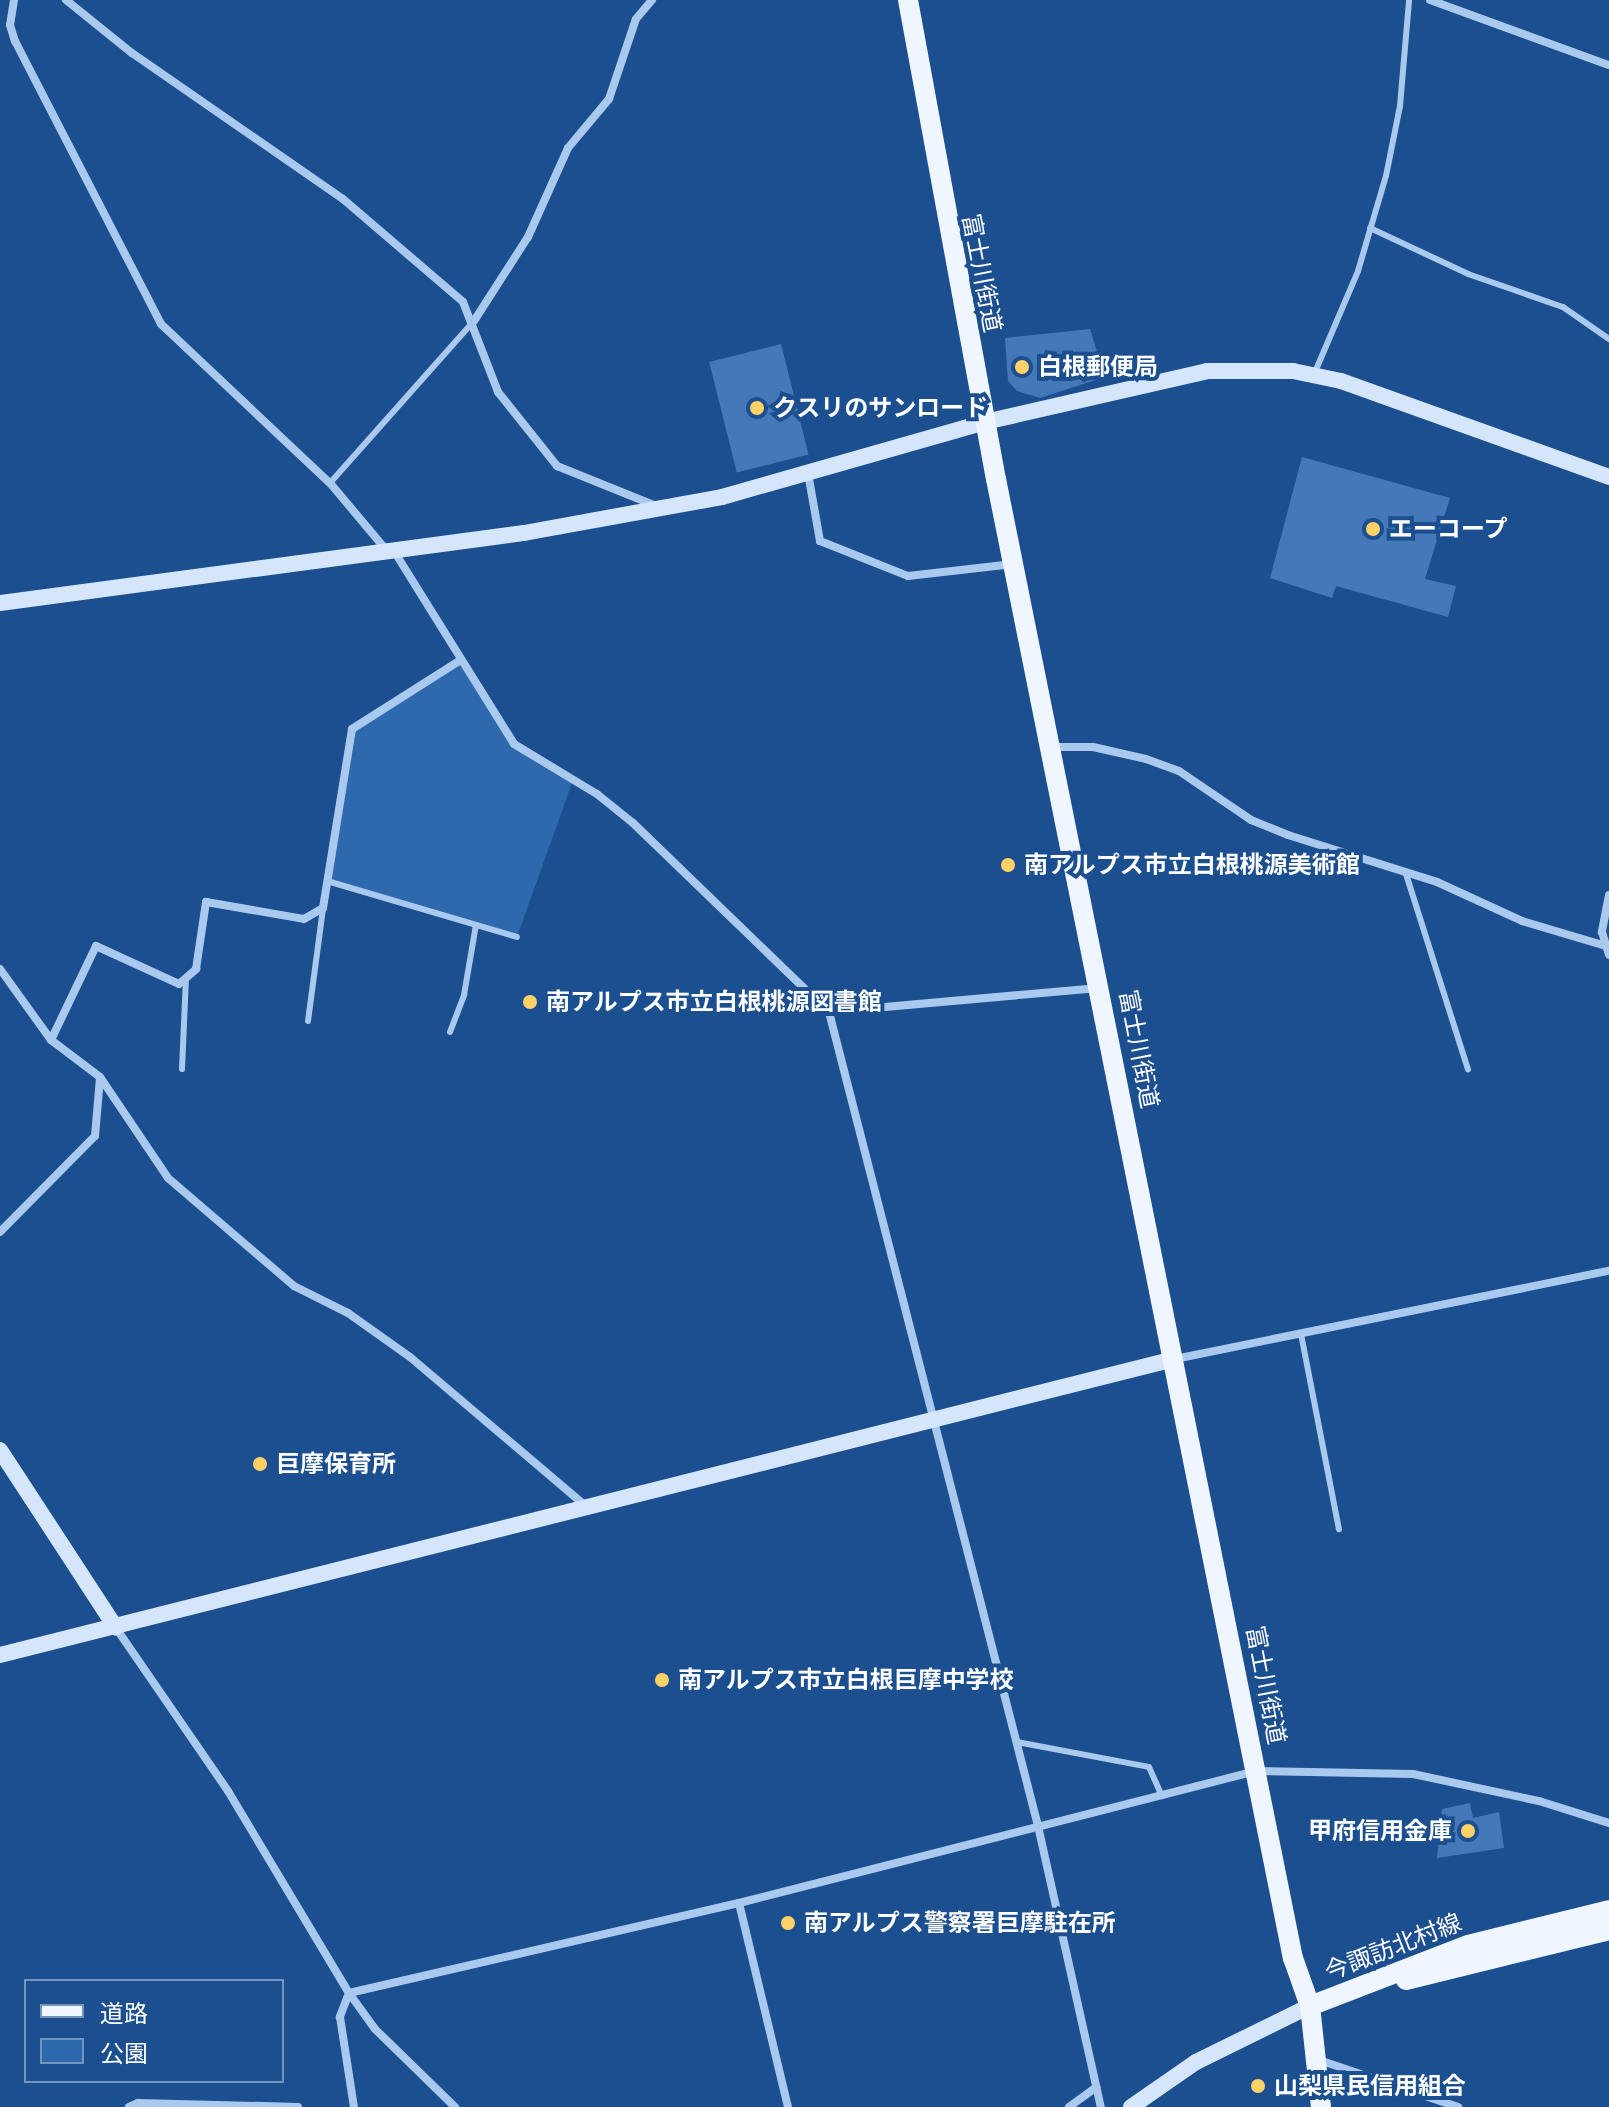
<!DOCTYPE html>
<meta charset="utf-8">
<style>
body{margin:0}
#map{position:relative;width:1609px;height:2107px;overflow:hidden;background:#1b4f8f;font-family:Inter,"Noto Sans JP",sans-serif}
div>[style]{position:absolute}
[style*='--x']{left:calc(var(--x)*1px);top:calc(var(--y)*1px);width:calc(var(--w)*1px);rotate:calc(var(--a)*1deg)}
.green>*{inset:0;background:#2e69ad}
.building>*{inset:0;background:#4478b7;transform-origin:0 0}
.lane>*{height:6px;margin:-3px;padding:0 3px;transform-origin:3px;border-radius:3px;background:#a9c9ee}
.street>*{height:8px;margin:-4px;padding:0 4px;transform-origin:4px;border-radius:4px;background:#a9c9ee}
.secondary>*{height:16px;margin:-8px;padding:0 8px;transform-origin:8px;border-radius:8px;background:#d6e6fa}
.primary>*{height:20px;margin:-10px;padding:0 10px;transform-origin:10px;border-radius:10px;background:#f0f6ff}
.dots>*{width:22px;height:22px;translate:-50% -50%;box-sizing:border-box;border:4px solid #1b4f8f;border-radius:50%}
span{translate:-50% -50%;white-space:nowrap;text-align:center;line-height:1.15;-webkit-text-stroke:8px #1b4f8f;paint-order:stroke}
.street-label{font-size:24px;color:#fff}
.poi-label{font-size:24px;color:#fff;font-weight:700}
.left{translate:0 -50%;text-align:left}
.right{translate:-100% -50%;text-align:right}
.legend{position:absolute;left:24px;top:1979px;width:260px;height:104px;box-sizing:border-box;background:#1b4f8f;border:2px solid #7695bc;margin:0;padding:10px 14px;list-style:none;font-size:24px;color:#fff}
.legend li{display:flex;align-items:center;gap:16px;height:40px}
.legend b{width:40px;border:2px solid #7695bc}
</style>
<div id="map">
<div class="green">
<div style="clip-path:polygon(459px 661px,514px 744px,573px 780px,517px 937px,327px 881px,352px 729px)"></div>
</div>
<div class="building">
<div style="clip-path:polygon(1090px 329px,1105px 377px,1040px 398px,1017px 391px,1008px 381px,1005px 338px)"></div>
<div style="left:781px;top:344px;width:114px;height:74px;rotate:76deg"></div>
<div style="clip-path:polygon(1302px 457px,1450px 498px,1425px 579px,1456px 586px,1448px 617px,1336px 586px,1332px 598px,1270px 578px)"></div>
<div style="clip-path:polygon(1470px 1803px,1473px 1818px,1499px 1812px,1504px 1848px,1437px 1858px,1442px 1809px)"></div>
</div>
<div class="lane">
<div style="--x:1370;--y:228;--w:108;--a:25.1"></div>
<div style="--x:1468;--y:274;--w:101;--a:19.2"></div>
<div style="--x:1563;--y:307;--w:56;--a:34.8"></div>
<div style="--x:1315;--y:372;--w:110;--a:-66.9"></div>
<div style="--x:1358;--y:271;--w:99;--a:-73.6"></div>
<div style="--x:1386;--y:176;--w:71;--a:-78.7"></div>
<div style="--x:1400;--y:106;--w:106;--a:-85.1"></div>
<div style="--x:330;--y:483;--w:213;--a:-48.4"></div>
<div style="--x:1406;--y:874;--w:205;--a:72.4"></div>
<div style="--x:327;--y:881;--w:198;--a:16.4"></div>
<div style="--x:308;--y:1021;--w:114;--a:-82.4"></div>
<div style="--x:450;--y:1032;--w:40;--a:-69"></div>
<div style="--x:464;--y:995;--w:71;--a:-80.3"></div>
<div style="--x:182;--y:1069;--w:92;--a:-87.5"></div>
<div style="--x:1301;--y:1334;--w:199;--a:79"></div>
<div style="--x:1017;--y:1742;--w:134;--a:10.7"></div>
<div style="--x:1149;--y:1767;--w:32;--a:66"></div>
</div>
<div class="street">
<div style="--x:14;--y:0;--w:25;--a:99"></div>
<div style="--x:10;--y:25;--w:17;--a:73"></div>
<div style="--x:15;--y:41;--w:318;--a:62.7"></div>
<div style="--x:161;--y:324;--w:232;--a:43.3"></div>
<div style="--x:330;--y:483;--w:89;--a:50"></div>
<div style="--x:66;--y:0;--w:85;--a:38.8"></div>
<div style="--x:132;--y:53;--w:257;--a:34.7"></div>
<div style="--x:343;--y:199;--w:158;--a:40.6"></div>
<div style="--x:463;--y:302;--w:97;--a:68.7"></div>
<div style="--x:498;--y:392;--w:95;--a:51.4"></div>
<div style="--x:557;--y:466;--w:107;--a:22"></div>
<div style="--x:1430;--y:0;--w:190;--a:20"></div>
<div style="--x:474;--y:321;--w:100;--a:-57.3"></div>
<div style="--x:528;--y:237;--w:98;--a:-65.8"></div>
<div style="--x:568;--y:148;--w:64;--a:-50.1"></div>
<div style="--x:609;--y:99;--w:84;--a:-71.4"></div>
<div style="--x:636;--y:19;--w:25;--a:-50"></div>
<div style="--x:808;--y:473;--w:69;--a:80"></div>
<div style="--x:820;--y:541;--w:95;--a:21.7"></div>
<div style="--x:908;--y:576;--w:106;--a:-6.5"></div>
<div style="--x:394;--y:551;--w:227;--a:58.1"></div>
<div style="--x:514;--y:744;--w:97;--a:31.1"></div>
<div style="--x:597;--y:794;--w:46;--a:38.9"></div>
<div style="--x:633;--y:823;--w:272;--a:44"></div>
<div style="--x:829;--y:1012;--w:840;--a:75.6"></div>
<div style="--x:1038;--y:1826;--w:288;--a:77.4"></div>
<div style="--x:1052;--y:747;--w:41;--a:0"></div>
<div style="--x:1093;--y:747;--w:54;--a:12.8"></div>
<div style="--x:1146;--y:759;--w:35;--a:20"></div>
<div style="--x:1179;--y:771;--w:87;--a:34.2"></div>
<div style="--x:1251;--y:820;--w:40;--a:22"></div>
<div style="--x:1288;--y:835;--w:156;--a:17.5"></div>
<div style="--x:1437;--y:882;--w:94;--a:24.6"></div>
<div style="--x:1522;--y:921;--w:91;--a:16.6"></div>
<div style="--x:1609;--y:895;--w:38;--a:101"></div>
<div style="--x:1602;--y:932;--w:24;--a:73"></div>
<div style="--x:0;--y:969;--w:87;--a:54.3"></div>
<div style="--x:51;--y:1040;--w:61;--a:37.1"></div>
<div style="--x:100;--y:1077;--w:122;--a:56"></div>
<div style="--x:168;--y:1178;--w:166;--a:40.6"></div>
<div style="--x:294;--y:1286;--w:60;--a:26.6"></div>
<div style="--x:348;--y:1313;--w:76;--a:35.4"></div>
<div style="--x:410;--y:1357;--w:231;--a:40.3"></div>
<div style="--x:829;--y:1012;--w:271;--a:-5.1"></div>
<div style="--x:51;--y:1040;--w:104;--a:-64.4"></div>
<div style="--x:96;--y:946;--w:91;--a:24.6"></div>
<div style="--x:179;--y:984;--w:23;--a:-41"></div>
<div style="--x:196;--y:969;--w:68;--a:-81.5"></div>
<div style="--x:206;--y:902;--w:99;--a:9.8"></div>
<div style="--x:304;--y:919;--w:22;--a:-30"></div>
<div style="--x:323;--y:908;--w:181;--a:-80.8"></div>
<div style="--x:352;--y:729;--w:127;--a:-32.4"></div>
<div style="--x:0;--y:1232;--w:135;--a:-45.3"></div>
<div style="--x:95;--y:1136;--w:58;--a:-85.1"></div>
<div style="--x:1175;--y:1359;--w:443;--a:-11.5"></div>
<div style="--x:116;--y:1628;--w:198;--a:55.5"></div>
<div style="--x:228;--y:1791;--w:235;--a:59.1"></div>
<div style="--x:349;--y:1993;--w:44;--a:54.2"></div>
<div style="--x:375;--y:2029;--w:112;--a:44.3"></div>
<div style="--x:739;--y:1903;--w:210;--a:76.5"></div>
<div style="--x:349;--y:1993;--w:400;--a:-13"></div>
<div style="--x:739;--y:1903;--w:534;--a:-14.32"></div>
<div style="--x:1256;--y:1771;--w:157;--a:1.1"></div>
<div style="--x:1413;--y:1774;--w:129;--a:12.1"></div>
<div style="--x:1539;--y:1801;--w:73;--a:17.4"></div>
<div style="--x:349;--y:1993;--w:26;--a:111"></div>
<div style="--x:340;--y:2017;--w:91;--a:81.2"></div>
<div style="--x:1319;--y:2060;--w:147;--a:18.7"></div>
<div style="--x:129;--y:2107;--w:10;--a:-24"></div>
<div style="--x:138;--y:2103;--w:160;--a:1.4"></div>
<div style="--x:1069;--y:2107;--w:34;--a:-36"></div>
</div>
<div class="secondary">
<div style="--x:0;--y:603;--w:529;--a:-7.61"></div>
<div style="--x:524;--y:533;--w:201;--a:-10.3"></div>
<div style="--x:722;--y:497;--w:273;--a:-15.9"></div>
<div style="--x:985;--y:422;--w:228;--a:-12.9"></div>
<div style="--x:1207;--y:371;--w:86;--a:0"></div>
<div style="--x:1293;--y:371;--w:49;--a:11.8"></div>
<div style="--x:1341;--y:381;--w:285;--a:19.7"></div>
<div style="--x:0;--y:1450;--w:212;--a:56.9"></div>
<div style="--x:0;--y:1655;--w:1211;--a:-14.15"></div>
<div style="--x:1131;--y:2107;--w:79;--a:-34.7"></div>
<div style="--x:1196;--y:2062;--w:127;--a:-26.2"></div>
</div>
<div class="primary">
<div style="--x:908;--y:0;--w:487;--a:79.6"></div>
<div style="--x:996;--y:479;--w:1509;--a:78.65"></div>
<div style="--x:1293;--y:1958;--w:51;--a:70.5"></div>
<div style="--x:1310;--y:2006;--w:102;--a:83.8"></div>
<div style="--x:1406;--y:1980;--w:209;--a:-13.8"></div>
<div style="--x:1310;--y:2006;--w:169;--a:-21.1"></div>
<div style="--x:1468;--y:1945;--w:145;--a:-13.9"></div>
</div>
<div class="dots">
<div style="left:1022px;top:367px;background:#ffd166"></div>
<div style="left:757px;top:408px;background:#ffd166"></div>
<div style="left:1373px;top:529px;background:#ffd166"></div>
<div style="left:1008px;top:865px;background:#ffd166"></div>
<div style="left:530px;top:1002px;background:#ffd166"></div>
<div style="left:260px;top:1464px;background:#ffd166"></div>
<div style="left:662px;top:1680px;background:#ffd166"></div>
<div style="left:1468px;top:1831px;background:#ffd166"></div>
<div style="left:788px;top:1923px;background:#ffd166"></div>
<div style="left:1258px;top:2086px;background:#ffd166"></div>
</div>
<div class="street-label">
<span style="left:982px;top:273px;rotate:79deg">富士川街道</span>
<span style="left:1139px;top:1049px;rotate:79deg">富士川街道</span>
<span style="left:1266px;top:1685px;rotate:79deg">富士川街道</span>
<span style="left:1393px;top:1947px;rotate:-21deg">今諏訪北村線</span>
</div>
<div class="poi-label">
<span class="left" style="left:1038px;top:367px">白根郵便局</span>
<span class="left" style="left:773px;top:408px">クスリのサンロード</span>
<span class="left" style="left:1389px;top:529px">エーコープ</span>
<span class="left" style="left:1024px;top:865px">南アルプス市立白根桃源美術館</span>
<span class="left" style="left:546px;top:1002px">南アルプス市立白根桃源図書館</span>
<span class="left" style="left:276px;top:1464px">巨摩保育所</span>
<span class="left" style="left:678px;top:1680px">南アルプス市立白根巨摩中学校</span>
<span class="right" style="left:1452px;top:1831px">甲府信用金庫</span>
<span class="left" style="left:804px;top:1923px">南アルプス警察署巨摩駐在所</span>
<span class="left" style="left:1274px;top:2086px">山梨県民信用組合</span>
</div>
<ul class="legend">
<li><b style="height:10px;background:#f0f6ff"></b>道路</li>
<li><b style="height:22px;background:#2e69ad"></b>公園</li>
</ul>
</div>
